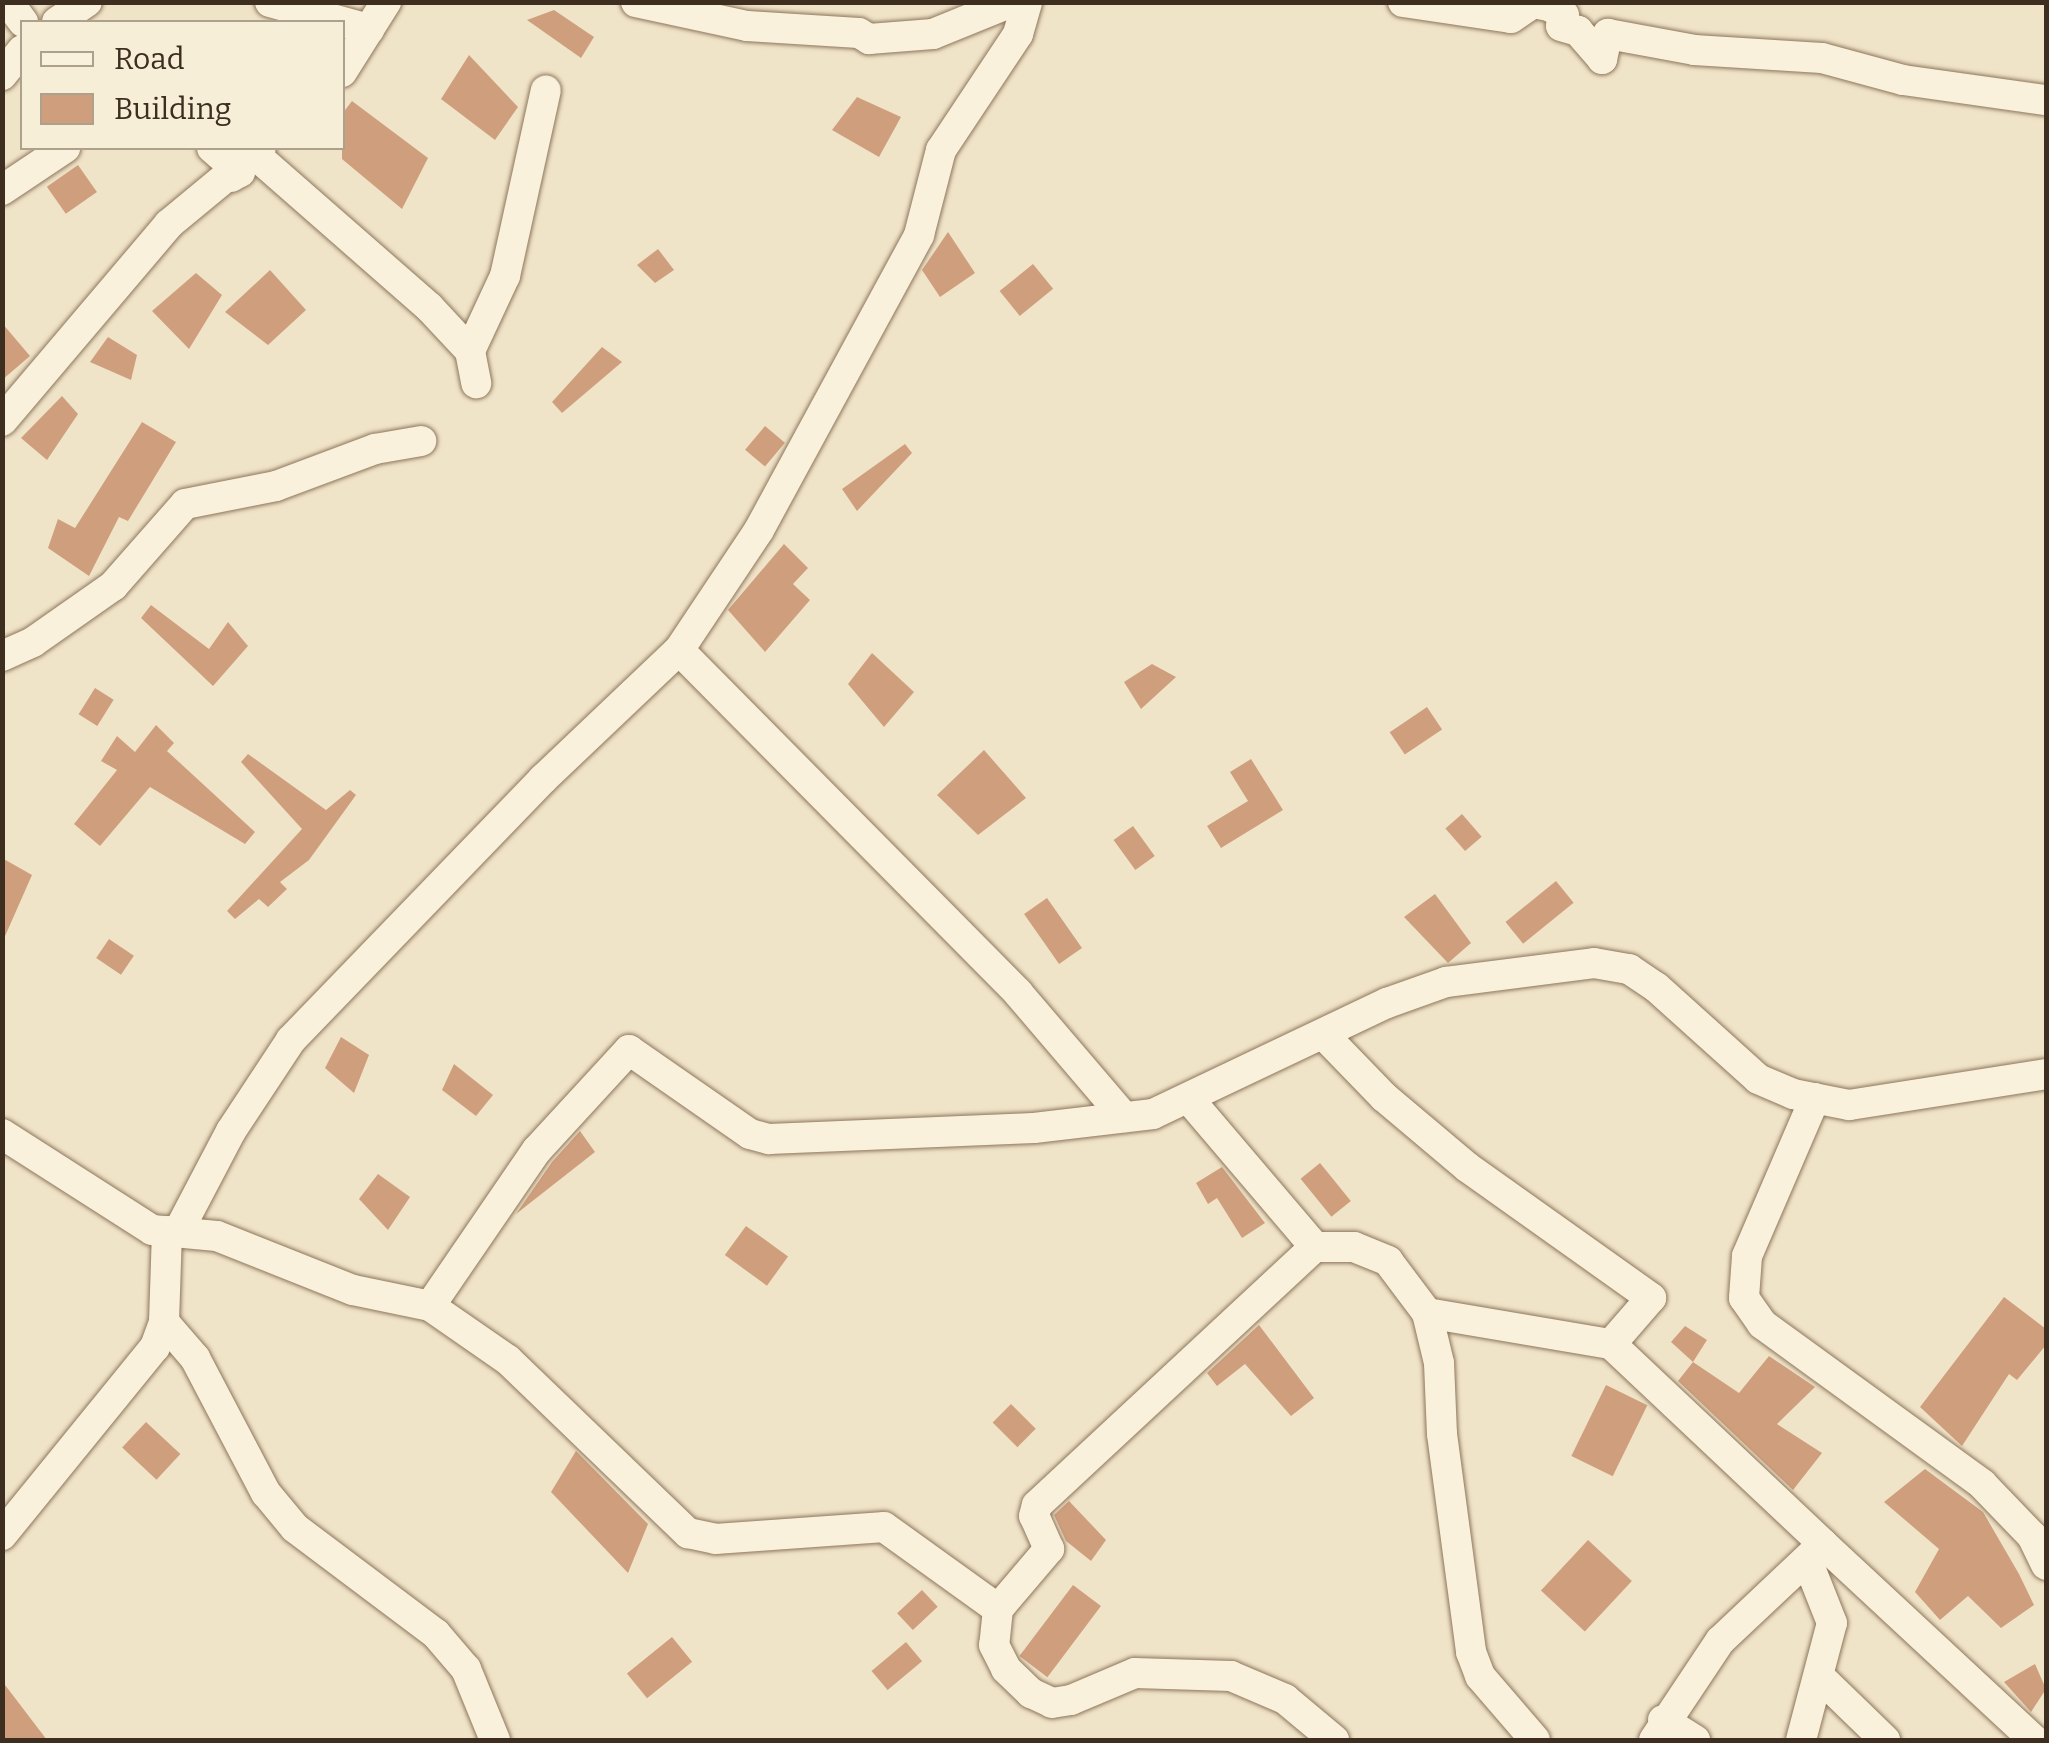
<!DOCTYPE html>
<style>
body{margin:0}
#map{position:relative;width:2049px;height:1743px;overflow:hidden;background:#f0e4c8;font-family:Bitter,serif}
div>[style]{position:absolute}
[style*='--x']{left:calc(var(--x)*1px);top:calc(var(--y)*1px);width:calc(var(--w)*1px);rotate:calc(var(--a)*1deg)}
.building>*{inset:0;background:#cf9f7d;transform-origin:0 0}
.roads{filter:drop-shadow(0 0 2px #8d765c) drop-shadow(0 0 2px #8d765c)}
.minor>*{height:30px;margin:-15px;padding:0 15px;transform-origin:15px;border-radius:15px;background:#faf1dc}
span{translate:-50% -50%;white-space:nowrap;text-align:center;line-height:1.15;-webkit-text-stroke:9px #f7eed8;paint-order:stroke}
.frame{position:absolute;inset:0;border:5px solid #3d2e20;pointer-events:none}
.legend{position:absolute;left:20px;top:20px;width:325px;height:130px;box-sizing:border-box;background:#f7eed8;border:2px solid #ada18e;margin:0;padding:12px 18px;list-style:none;font-size:30px;color:#3d2e20}
.legend li{display:flex;align-items:center;gap:20px;height:50px}
.legend b{width:50px;border:2px solid #ada18e}
</style>
<div id="map">
<div class="building">
<div style="clip-path:polygon(554px 10px,594px 37px,581px 58px,527px 20px)"></div>
<div style="clip-path:polygon(469px 55px,518px 107px,495px 140px,441px 99px)"></div>
<div style="clip-path:polygon(857px 97px,901px 117px,879px 157px,832px 130px)"></div>
<div style="clip-path:polygon(352px 101px,428px 158px,402px 209px,342px 159px,342px 114px)"></div>
<div style="left:78px;top:165px;width:33px;height:38px;rotate:55deg"></div>
<div style="clip-path:polygon(948px 232px,975px 273px,940px 297px,922px 270px)"></div>
<div style="clip-path:polygon(658px 249px,674px 270px,655px 283px,637px 265px)"></div>
<div style="left:1033px;top:264px;width:32px;height:43px;rotate:51deg"></div>
<div style="clip-path:polygon(270px 270px,306px 310px,268px 345px,225px 312px)"></div>
<div style="clip-path:polygon(196px 273px,222px 295px,189px 349px,152px 311px)"></div>
<div style="clip-path:polygon(2px 323px,30px 356px,2px 380px)"></div>
<div style="clip-path:polygon(108px 337px,137px 355px,131px 380px,90px 362px)"></div>
<div style="clip-path:polygon(602px 347px,622px 362px,562px 413px,552px 402px)"></div>
<div style="clip-path:polygon(62px 396px,78px 414px,47px 460px,21px 438px)"></div>
<div style="clip-path:polygon(142px 422px,176px 442px,128px 521px,119px 517px,89px 576px,48px 548px,58px 519px,75px 528px)"></div>
<div style="left:765px;top:426px;width:26px;height:31px;rotate:40deg"></div>
<div style="clip-path:polygon(905px 444px,912px 453px,857px 511px,842px 489px)"></div>
<div style="clip-path:polygon(784px 544px,808px 568px,793px 584px,810px 600px,765px 652px,728px 610px)"></div>
<div style="clip-path:polygon(151px 605px,209px 649px,228px 622px,248px 646px,213px 686px,141px 618px)"></div>
<div style="clip-path:polygon(872px 653px,914px 692px,884px 727px,848px 684px)"></div>
<div style="clip-path:polygon(1152px 664px,1176px 677px,1141px 709px,1124px 682px)"></div>
<div style="left:95px;top:688px;width:22px;height:31px;rotate:32deg"></div>
<div style="left:1427px;top:707px;width:27px;height:45px;rotate:56deg"></div>
<div style="clip-path:polygon(156px 725px,174px 743px,167px 751px,255px 832px,245px 844px,150px 787px,100px 846px,74px 824px,117px 770px,101px 761px,117px 736px,135px 752px)"></div>
<div style="clip-path:polygon(984px 750px,1026px 798px,978px 835px,937px 795px)"></div>
<div style="clip-path:polygon(248px 754px,326px 810px,350px 790px,356px 795px,309px 860px,280px 882px,287px 889px,268px 907px,259px 899px,235px 919px,227px 911px,302px 829px,241px 762px)"></div>
<div style="clip-path:polygon(1251px 759px,1283px 810px,1221px 848px,1207px 826px,1248px 801px,1230px 772px)"></div>
<div style="left:1462px;top:814px;width:30px;height:22px;rotate:49deg"></div>
<div style="left:1133px;top:826px;width:37px;height:24px;rotate:54deg"></div>
<div style="clip-path:polygon(2px 858px,32px 875px,2px 943px)"></div>
<div style="left:1556px;top:881px;width:28px;height:65px;rotate:51deg"></div>
<div style="clip-path:polygon(1435px 894px,1471px 943px,1448px 963px,1404px 917px)"></div>
<div style="left:1047px;top:898px;width:61px;height:28px;rotate:55deg"></div>
<div style="left:109px;top:939px;width:30px;height:23px;rotate:34deg"></div>
<div style="clip-path:polygon(341px 1037px,369px 1055px,354px 1093px,325px 1068px)"></div>
<div style="clip-path:polygon(454px 1064px,493px 1095px,476px 1116px,442px 1090px)"></div>
<div style="clip-path:polygon(580px 1131px,595px 1152px,516px 1214px,552px 1162px)"></div>
<div style="left:1320px;top:1163px;width:49px;height:25px;rotate:51deg"></div>
<div style="clip-path:polygon(1222px 1167px,1265px 1223px,1242px 1238px,1217px 1198px,1208px 1204px,1196px 1183px)"></div>
<div style="clip-path:polygon(378px 1174px,410px 1197px,388px 1230px,359px 1199px)"></div>
<div style="left:746px;top:1226px;width:52px;height:36px;rotate:36deg"></div>
<div style="clip-path:polygon(2004px 1297px,2046px 1329px,2046px 1345px,2017px 1380px,2009px 1374px,1962px 1446px,1920px 1407px)"></div>
<div style="clip-path:polygon(1259px 1325px,1314px 1398px,1291px 1416px,1245px 1364px,1217px 1386px,1207px 1373px)"></div>
<div style="clip-path:polygon(1685px 1326px,1707px 1340px,1693px 1362px,1671px 1342px)"></div>
<div style="clip-path:polygon(1769px 1356px,1815px 1387px,1777px 1424px,1822px 1453px,1793px 1490px,1678px 1381px,1693px 1362px,1739px 1393px)"></div>
<div style="left:1606px;top:1385px;width:46px;height:79px;rotate:26deg"></div>
<div style="left:1011px;top:1404px;width:35px;height:26px;rotate:45deg"></div>
<div style="left:146px;top:1422px;width:47px;height:35px;rotate:43deg"></div>
<div style="clip-path:polygon(576px 1451px,648px 1524px,628px 1573px,551px 1492px)"></div>
<div style="clip-path:polygon(1925px 1469px,1983px 1512px,2019px 1574px,2034px 1605px,2001px 1628px,1968px 1596px,1940px 1620px,1915px 1592px,1939px 1549px,1884px 1502px)"></div>
<div style="clip-path:polygon(1069px 1501px,1106px 1540px,1091px 1561px,1066px 1541px,1054px 1515px)"></div>
<div style="left:1588px;top:1540px;width:60px;height:69px;rotate:43deg"></div>
<div style="left:1073px;top:1585px;width:35px;height:89px;rotate:37deg"></div>
<div style="left:922px;top:1590px;width:23px;height:34px;rotate:47deg"></div>
<div style="left:672px;top:1637px;width:32px;height:58px;rotate:51deg"></div>
<div style="left:906px;top:1642px;width:25px;height:45px;rotate:50deg"></div>
<div style="clip-path:polygon(2035px 1664px,2046px 1689px,2031px 1712px,2004px 1682px)"></div>
<div style="clip-path:polygon(2px 1681px,47px 1740px,2px 1740px)"></div>
</div>
<div class="roads">
<div class="minor">
<div style="--x:8;--y:2;--w:25;--a:53"></div>
<div style="--x:270;--y:2;--w:103;--a:15.3"></div>
<div style="--x:636;--y:2;--w:114;--a:12.2"></div>
<div style="--x:747;--y:26;--w:112;--a:3.6"></div>
<div style="--x:859;--y:33;--w:12;--a:31"></div>
<div style="--x:869;--y:39;--w:64;--a:-4.5"></div>
<div style="--x:933;--y:34;--w:85;--a:-22.1"></div>
<div style="--x:1403;--y:2;--w:109;--a:8.4"></div>
<div style="--x:1511;--y:18;--w:27;--a:-34"></div>
<div style="--x:1533;--y:3;--w:16;--a:11"></div>
<div style="--x:1549;--y:6;--w:17;--a:31"></div>
<div style="--x:1564;--y:15;--w:11;--a:105"></div>
<div style="--x:1561;--y:26;--w:18;--a:16"></div>
<div style="--x:1578;--y:31;--w:37;--a:49"></div>
<div style="--x:1602;--y:59;--w:26;--a:-77"></div>
<div style="--x:1608;--y:34;--w:87;--a:10.5"></div>
<div style="--x:1694;--y:50;--w:128;--a:3.6"></div>
<div style="--x:1822;--y:58;--w:84;--a:15.2"></div>
<div style="--x:1903;--y:80;--w:144;--a:8"></div>
<div style="--x:57;--y:22;--w:36;--a:-34"></div>
<div style="--x:342;--y:72;--w:83;--a:-57.8"></div>
<div style="--x:2;--y:75;--w:32;--a:-51"></div>
<div style="--x:212;--y:148;--w:37;--a:41"></div>
<div style="--x:240;--y:172;--w:10;--a:151"></div>
<div style="--x:253;--y:153;--w:234;--a:41.2"></div>
<div style="--x:429;--y:307;--w:60;--a:47"></div>
<div style="--x:470;--y:351;--w:33;--a:79"></div>
<div style="--x:2;--y:190;--w:76;--a:-33.7"></div>
<div style="--x:470;--y:351;--w:83;--a:-65"></div>
<div style="--x:505;--y:276;--w:190;--a:-77.6"></div>
<div style="--x:2;--y:421;--w:258;--a:-49.7"></div>
<div style="--x:169;--y:224;--w:119;--a:-39.6"></div>
<div style="--x:679;--y:650;--w:482;--a:45.3"></div>
<div style="--x:1018;--y:993;--w:163;--a:49.5"></div>
<div style="--x:2;--y:656;--w:34;--a:-24"></div>
<div style="--x:33;--y:642;--w:98;--a:-35"></div>
<div style="--x:113;--y:586;--w:109;--a:-48.7"></div>
<div style="--x:185;--y:504;--w:93;--a:-11.2"></div>
<div style="--x:276;--y:486;--w:106;--a:-20.5"></div>
<div style="--x:375;--y:449;--w:47;--a:-9.9"></div>
<div style="--x:1323;--y:1034;--w:88;--a:45.9"></div>
<div style="--x:1384;--y:1097;--w:109;--a:40.1"></div>
<div style="--x:1467;--y:1167;--w:226;--a:35.4"></div>
<div style="--x:1651;--y:1298;--w:61;--a:131"></div>
<div style="--x:1611;--y:1344;--w:291;--a:43.3"></div>
<div style="--x:1823;--y:1544;--w:141;--a:136.7"></div>
<div style="--x:1720;--y:1641;--w:119;--a:123.7"></div>
<div style="--x:1815;--y:1098;--w:172;--a:113.3"></div>
<div style="--x:1747;--y:1256;--w:42;--a:94.1"></div>
<div style="--x:1744;--y:1298;--w:32;--a:55"></div>
<div style="--x:1762;--y:1324;--w:272;--a:36"></div>
<div style="--x:1982;--y:1484;--w:72;--a:46.1"></div>
<div style="--x:2032;--y:1536;--w:32;--a:64"></div>
<div style="--x:1189;--y:1099;--w:194;--a:49.6"></div>
<div style="--x:1315;--y:1247;--w:39;--a:0"></div>
<div style="--x:1354;--y:1247;--w:37;--a:22"></div>
<div style="--x:1388;--y:1261;--w:65;--a:53.1"></div>
<div style="--x:1427;--y:1313;--w:51;--a:76.5"></div>
<div style="--x:1439;--y:1363;--w:71;--a:87.6"></div>
<div style="--x:1442;--y:1434;--w:220;--a:82.4"></div>
<div style="--x:1471;--y:1652;--w:26;--a:69"></div>
<div style="--x:1480;--y:1676;--w:84;--a:49.3"></div>
<div style="--x:2;--y:1134;--w:178;--a:32.6"></div>
<div style="--x:152;--y:1230;--w:65;--a:5.3"></div>
<div style="--x:217;--y:1236;--w:146;--a:21.7"></div>
<div style="--x:353;--y:1290;--w:79;--a:11.7"></div>
<div style="--x:430;--y:1306;--w:95;--a:34.7"></div>
<div style="--x:508;--y:1360;--w:250;--a:43.9"></div>
<div style="--x:688;--y:1533;--w:29;--a:12"></div>
<div style="--x:716;--y:1539;--w:168;--a:-4.1"></div>
<div style="--x:884;--y:1527;--w:140;--a:35.7"></div>
<div style="--x:998;--y:1609;--w:36;--a:96"></div>
<div style="--x:994;--y:1645;--w:27;--a:63"></div>
<div style="--x:1006;--y:1669;--w:35;--a:44"></div>
<div style="--x:1031;--y:1693;--w:23;--a:25"></div>
<div style="--x:1052;--y:1703;--w:19;--a:-9"></div>
<div style="--x:1071;--y:1700;--w:69;--a:-22.9"></div>
<div style="--x:1135;--y:1673;--w:96;--a:1.8"></div>
<div style="--x:1231;--y:1676;--w:59;--a:23.1"></div>
<div style="--x:1285;--y:1699;--w:64;--a:39.9"></div>
<div style="--x:178;--y:1232;--w:114;--a:-62.3"></div>
<div style="--x:231;--y:1131;--w:109;--a:-56.6"></div>
<div style="--x:291;--y:1040;--w:363;--a:-46"></div>
<div style="--x:543;--y:779;--w:187;--a:-43.5"></div>
<div style="--x:679;--y:650;--w:144;--a:-56.3"></div>
<div style="--x:759;--y:530;--w:336;--a:-61.5"></div>
<div style="--x:919;--y:235;--w:88;--a:-75.5"></div>
<div style="--x:941;--y:150;--w:139;--a:-56.4"></div>
<div style="--x:1018;--y:34;--w:33;--a:-74"></div>
<div style="--x:430;--y:1306;--w:189;--a:-55.6"></div>
<div style="--x:537;--y:1150;--w:136;--a:-47.4"></div>
<div style="--x:629;--y:1050;--w:147;--a:34.8"></div>
<div style="--x:750;--y:1134;--w:20;--a:15"></div>
<div style="--x:769;--y:1139;--w:265;--a:-2.4"></div>
<div style="--x:1034;--y:1128;--w:120;--a:-6.7"></div>
<div style="--x:1153;--y:1114;--w:259;--a:-25.4"></div>
<div style="--x:1387;--y:1003;--w:63;--a:-19.6"></div>
<div style="--x:1446;--y:982;--w:149;--a:-7.3"></div>
<div style="--x:1594;--y:963;--w:36;--a:10"></div>
<div style="--x:1629;--y:969;--w:32;--a:34"></div>
<div style="--x:1656;--y:987;--w:137;--a:42"></div>
<div style="--x:1758;--y:1079;--w:38;--a:23"></div>
<div style="--x:1793;--y:1094;--w:57;--a:11.1"></div>
<div style="--x:1849;--y:1105;--w:199;--a:-8.9"></div>
<div style="--x:1427;--y:1313;--w:187;--a:9.6"></div>
<div style="--x:164;--y:1322;--w:48;--a:49.3"></div>
<div style="--x:195;--y:1358;--w:153;--a:62.3"></div>
<div style="--x:266;--y:1493;--w:45;--a:50.4"></div>
<div style="--x:295;--y:1528;--w:176;--a:36.9"></div>
<div style="--x:436;--y:1634;--w:46;--a:49.4"></div>
<div style="--x:466;--y:1669;--w:77;--a:67.8"></div>
<div style="--x:2;--y:1535;--w:242;--a:-50.9"></div>
<div style="--x:155;--y:1347;--w:27;--a:-70"></div>
<div style="--x:164;--y:1322;--w:91;--a:-88.1"></div>
<div style="--x:1823;--y:1544;--w:288;--a:42.9"></div>
<div style="--x:998;--y:1609;--w:79;--a:-49.6"></div>
<div style="--x:1049;--y:1549;--w:36;--a:-114"></div>
<div style="--x:1034;--y:1516;--w:11;--a:-75"></div>
<div style="--x:1037;--y:1505;--w:379;--a:-42.9"></div>
<div style="--x:1822;--y:1679;--w:88;--a:44.1"></div>
<div style="--x:1663;--y:1720;--w:38;--a:32"></div>
<div style="--x:1801;--y:1740;--w:121;--a:-75.2"></div>
<div style="--x:1832;--y:1623;--w:68;--a:-111.6"></div>
</div>
</div>
<div class="frame"></div>
<ul class="legend">
<li><b style="height:12px;background:#faf1dc"></b>Road</li>
<li><b style="height:28px;background:#cf9f7d"></b>Building</li>
</ul>
</div>
